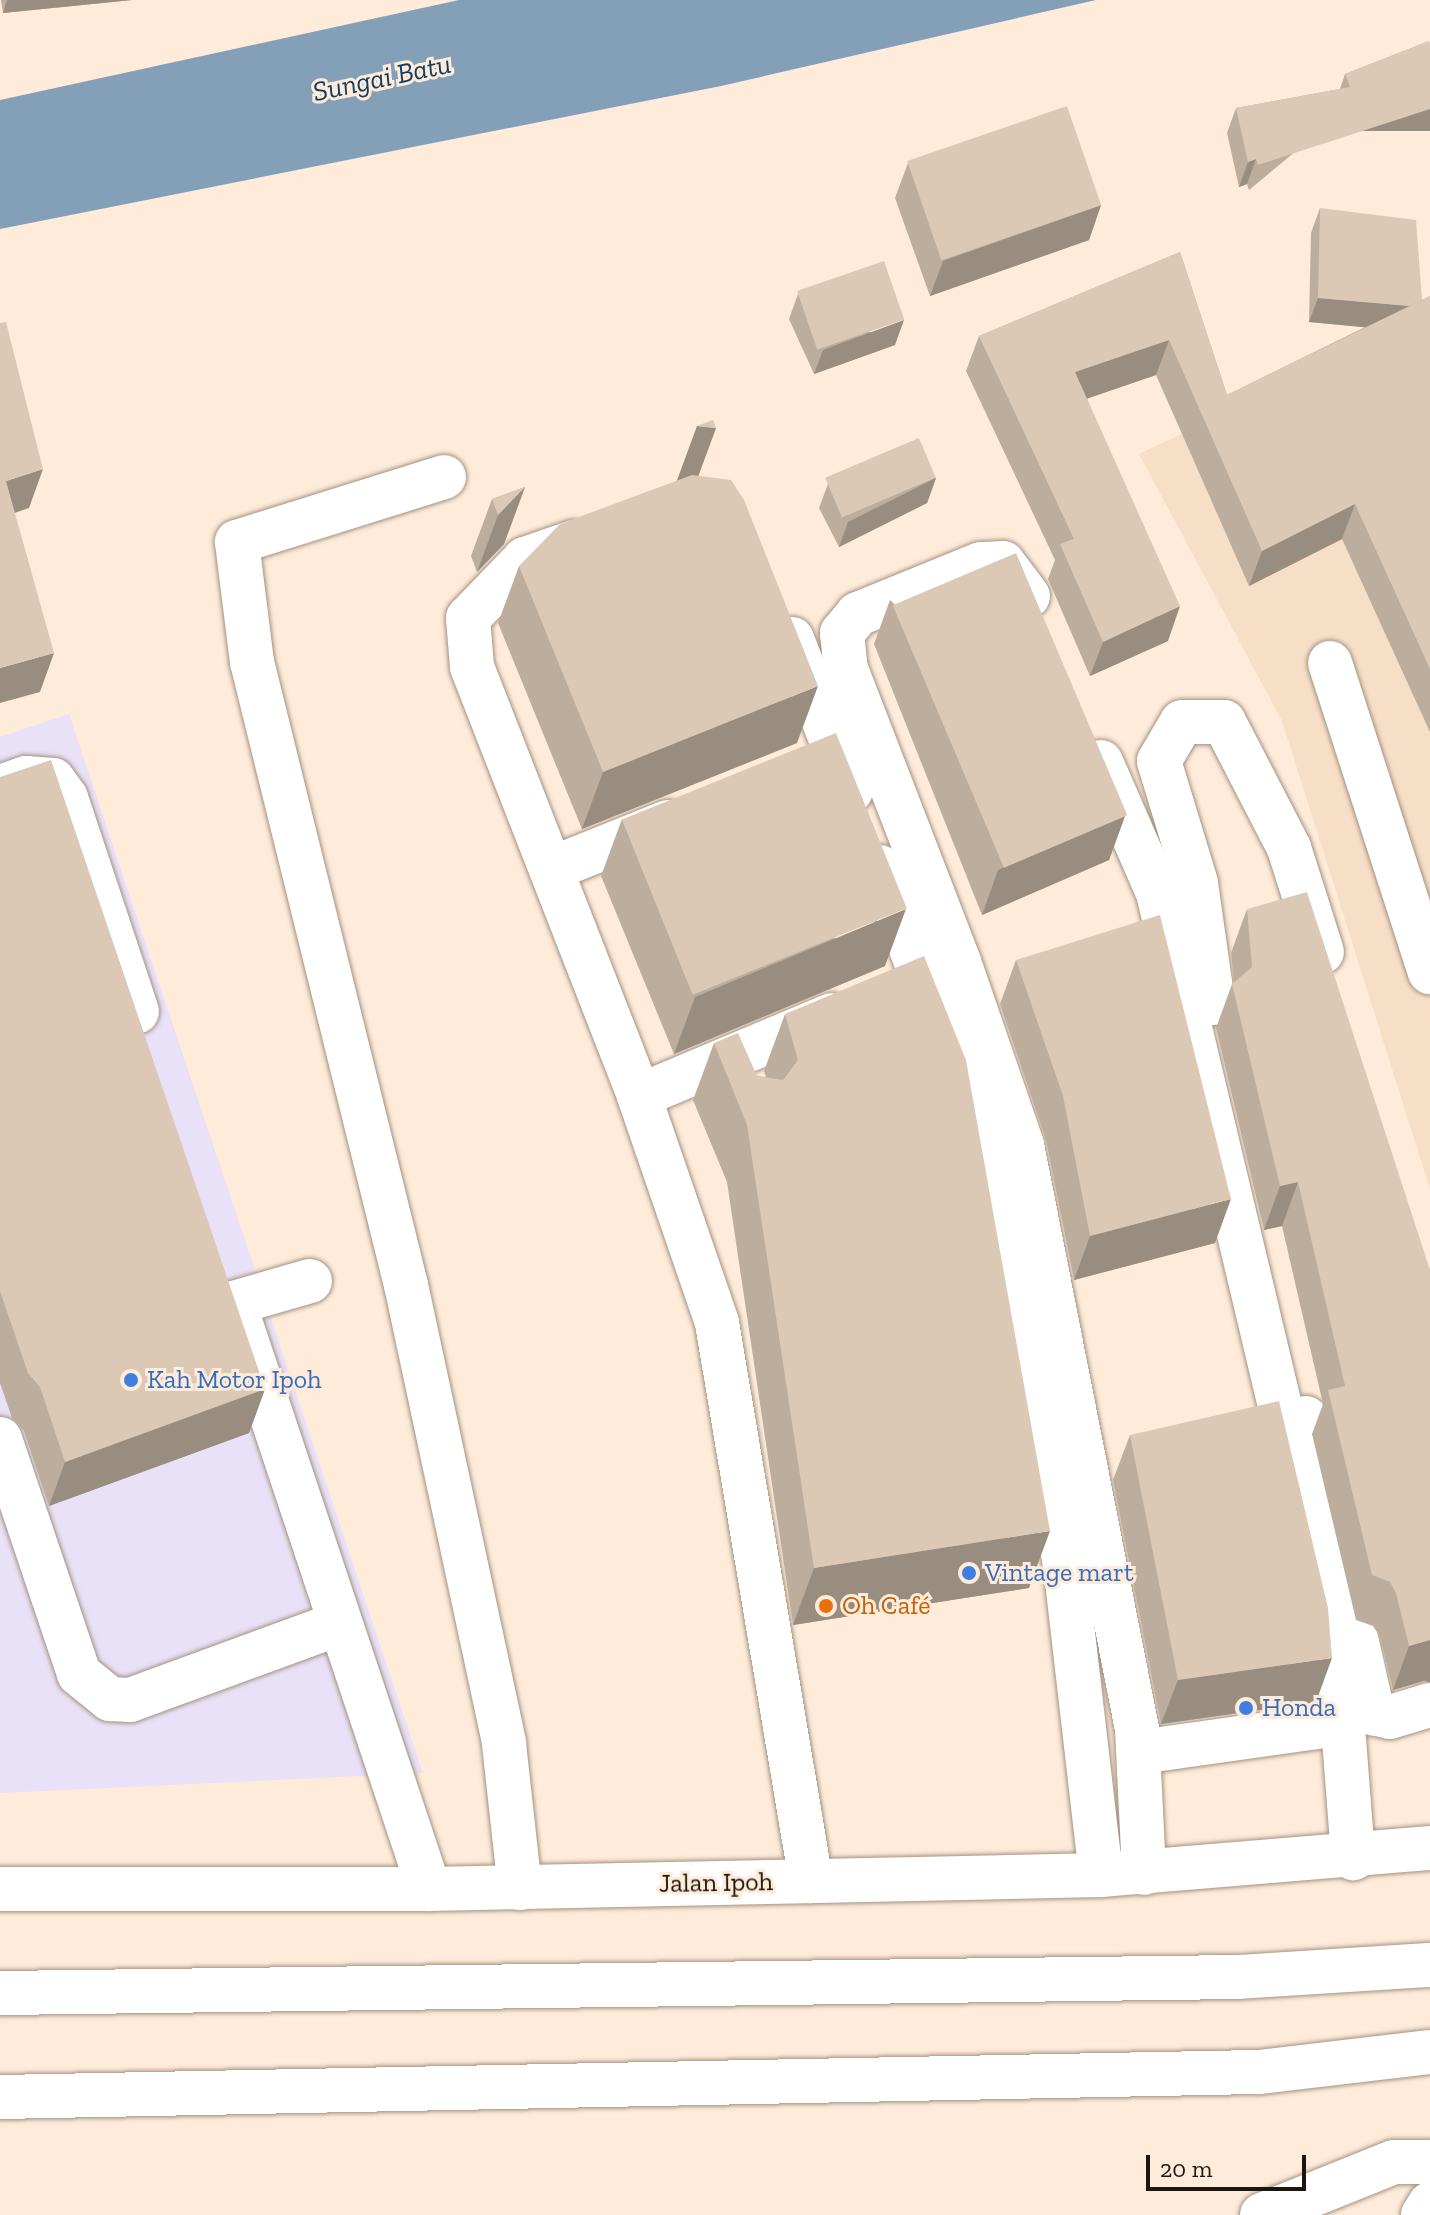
<!DOCTYPE html>
<meta charset="utf-8">
<style>
body{margin:0}
#map{position:relative;width:1430px;height:2215px;overflow:hidden;background:#feebd9;font-family:"Zilla Slab",serif}
div>[style]{position:absolute}
[style*='--x']{left:calc(var(--x)*1px);top:calc(var(--y)*1px);width:calc(var(--w)*1px);rotate:calc(var(--a)*1deg)}
.commercial>*{inset:0;background:#e8e1f7}
.built>*{inset:0;background:#f7dfc7}
.water>*{inset:0;background:#849fb8}
.roads{filter:drop-shadow(0 0 2px #a49281) drop-shadow(0 0 2px #a49281)}
.minor>*{height:44px;margin:-22px;padding:0 22px;transform-origin:22px;border-radius:22px;background:#fff}
.major>*{height:44px;margin:-22px;padding:0 22px;transform-origin:22px;border-radius:22px;background:#fff}
.wall>*{inset:0;background:#bcad9d}
.shaded-wall>*{inset:0;background:#998d7f;transform-origin:0 0}
.building>*{inset:0;background:#dbc9b6;transform-origin:0 0}
.dots>*{width:22px;height:22px;translate:-50% -50%;box-sizing:border-box;border:4px solid #feebd9;border-radius:50%}
span{translate:-50% -50%;white-space:nowrap;text-align:center;line-height:1.15;-webkit-text-stroke:6px #feebd9;paint-order:stroke}
.shop-label{font-size:26px;color:#366cbe}
.left{translate:0 -50%;text-align:left}
.food-label{font-size:26px;color:#c56008}
.street-label{font-size:26px;color:#1c160f}
.water-label{font-size:28px;color:#113e62;font-style:italic}
.scale{position:absolute;left:1146px;top:2155px;width:160px;height:36px;box-sizing:border-box;border:4px solid #1c160f;border-top:0;padding-left:10px;font-size:24px;line-height:28px;white-space:nowrap;color:#1c160f;-webkit-text-stroke:6px #feebd9;paint-order:stroke}
</style>
<div id="map">
<div class="commercial">
<div style="clip-path:polygon(69px 714px,423px 1773px,0 1793px,0 737px)"></div>
</div>
<div class="built">
<div style="clip-path:polygon(1430px 316px,1430px 1189px,1282px 721px,1139px 454px)"></div>
</div>
<div class="water">
<div style="clip-path:polygon(459px 0,1096px 0,721px 86px,0 229px,0 100px)"></div>
</div>
<div class="roads">
<div class="minor">
<div style="--x:444;--y:477;--w:217;--a:162.6"></div>
<div style="--x:237;--y:542;--w:121;--a:82.9"></div>
<div style="--x:252;--y:662;--w:642;--a:76.12"></div>
<div style="--x:406;--y:1285;--w:469;--a:77.9"></div>
<div style="--x:504;--y:1744;--w:145;--a:83.7"></div>
<div style="--x:574;--y:542;--w:52;--a:160.9"></div>
<div style="--x:525;--y:559;--w:82;--a:134"></div>
<div style="--x:468;--y:618;--w:49;--a:85.3"></div>
<div style="--x:472;--y:667;--w:460;--a:68.7"></div>
<div style="--x:639;--y:1096;--w:240;--a:71"></div>
<div style="--x:717;--y:1323;--w:566;--a:80.44"></div>
<div style="--x:1028;--y:596;--w:41;--a:-127.1"></div>
<div style="--x:1003;--y:563;--w:22;--a:177"></div>
<div style="--x:981;--y:564;--w:133;--a:157.9"></div>
<div style="--x:858;--y:614;--w:25;--a:130"></div>
<div style="--x:842;--y:633;--w:36;--a:84"></div>
<div style="--x:846;--y:669;--w:314;--a:68.9"></div>
<div style="--x:959;--y:962;--w:194;--a:71"></div>
<div style="--x:1022;--y:1145;--w:595;--a:78.86"></div>
<div style="--x:1137;--y:1729;--w:144;--a:87.2"></div>
<div style="--x:792;--y:639;--w:163;--a:68.8"></div>
<div style="--x:1330;--y:663;--w:325;--a:72.1"></div>
<div style="--x:1101;--y:762;--w:143;--a:66.5"></div>
<div style="--x:1158;--y:893;--w:584;--a:76.63"></div>
<div style="--x:0;--y:787;--w:28;--a:-19"></div>
<div style="--x:26;--y:778;--w:27;--a:4"></div>
<div style="--x:53;--y:780;--w:22;--a:54"></div>
<div style="--x:66;--y:798;--w:225;--a:71.6"></div>
<div style="--x:880;--y:867;--w:301;--a:69.2"></div>
<div style="--x:987;--y:1148;--w:423;--a:79.4"></div>
<div style="--x:1065;--y:1564;--w:313;--a:83.4"></div>
<div style="--x:551;--y:869;--w:126;--a:-21.9"></div>
<div style="--x:1213;--y:1003;--w:121;--a:-98.1"></div>
<div style="--x:1196;--y:883;--w:127;--a:-106.9"></div>
<div style="--x:1159;--y:761;--w:45;--a:-59.5"></div>
<div style="--x:1182;--y:722;--w:42;--a:0"></div>
<div style="--x:1224;--y:722;--w:142;--a:62.7"></div>
<div style="--x:1289;--y:848;--w:109;--a:72.4"></div>
<div style="--x:639;--y:1096;--w:209;--a:-22.8"></div>
<div style="--x:310;--y:1281;--w:79;--a:163.9"></div>
<div style="--x:234;--y:1303;--w:618;--a:71.59"></div>
<div style="--x:1306;--y:1418;--w:303;--a:77.2"></div>
<div style="--x:1373;--y:1713;--w:17;--a:13"></div>
<div style="--x:1390;--y:1717;--w:42;--a:-16.7"></div>
<div style="--x:0;--y:1439;--w:248;--a:71.4"></div>
<div style="--x:79;--y:1674;--w:40;--a:39"></div>
<div style="--x:110;--y:1699;--w:20;--a:3"></div>
<div style="--x:130;--y:1700;--w:221;--a:-20.1"></div>
<div style="--x:1315;--y:1556;--w:95;--a:76.6"></div>
<div style="--x:1337;--y:1648;--w:211;--a:85.6"></div>
<div style="--x:1140;--y:1752;--w:202;--a:-8"></div>
<div style="--x:1262;--y:2215;--w:142;--a:-21.9"></div>
<div style="--x:1394;--y:2162;--w:36;--a:0"></div>
<div style="--x:1423;--y:2215;--w:13;--a:-58"></div>
</div>
<div class="major">
<div style="--x:0;--y:1889;--w:429;--a:0"></div>
<div style="--x:429;--y:1889;--w:672;--a:-1.19"></div>
<div style="--x:1101;--y:1875;--w:330;--a:-4.7"></div>
<div style="--x:0;--y:1993;--w:1238;--a:-0.74"></div>
<div style="--x:1238;--y:1977;--w:192;--a:-3.6"></div>
<div style="--x:0;--y:2097;--w:1259;--a:-1.14"></div>
<div style="--x:1259;--y:2072;--w:172;--a:-6.7"></div>
</div>
</div>
<div class="wall">
<div style="clip-path:polygon(1px 0,132px 0,3px 13px)"></div>
<div style="clip-path:polygon(1429px 41px,1249px 190px,1247px 184px,1239px 187px,1227px 133px,1236px 108px,1340px 89px,1345px 74px)"></div>
<div style="clip-path:polygon(908px 163px,1101px 205px,1089px 240px,930px 296px,895px 198px)"></div>
<div style="clip-path:polygon(1320px 208px,1422px 300px,1430px 296px,1430px 732px,1342px 539px,1249px 586px,1156px 375px,1087px 398px,1168px 641px,1090px 676px,1048px 579px,1055px 560px,966px 371px,979px 336px,1180px 252px,1227px 395px,1365px 327px,1309px 322px,1311px 233px)"></div>
<div style="clip-path:polygon(798px 294px,895px 345px,814px 374px,789px 319px)"></div>
<div style="clip-path:polygon(716px 428px,698px 476px,797px 743px,582px 829px,498px 623px,519px 566px,677px 481px)"></div>
<div style="clip-path:polygon(936px 478px,927px 503px,839px 547px,819px 508px,828px 484px)"></div>
<div style="clip-path:polygon(525px 487px,504px 544px,477px 572px,471px 556px,492px 499px)"></div>
<div style="clip-path:polygon(890px 600px,1125px 816px,1109px 860px,982px 915px,874px 644px)"></div>
<div style="clip-path:polygon(0 777px,265px 1389px,249px 1433px,49px 1506px,24px 1431px,12px 1418px,0 1383px)"></div>
<div style="clip-path:polygon(622px 819px,885px 966px,674px 1054px,601px 876px)"></div>
<div style="clip-path:polygon(1247px 909px,1430px 1270px,1430px 1682px,1424px 1681px,1393px 1690px,1380px 1637px,1373px 1626px,1356px 1620px,1312px 1434px,1323px 1404px,1282px 1226px,1264px 1230px,1216px 1028px,1232px 984px,1234px 982px,1231px 953px)"></div>
<div style="clip-path:polygon(1016px 960px,1215px 1243px,1074px 1280px,1046px 1140px,1000px 1004px)"></div>
<div style="clip-path:polygon(785px 1014px,1029px 1588px,793px 1625px,727px 1182px,693px 1100px,714px 1043px,757px 1076px,766px 1077px,764px 1071px)"></div>
<div style="clip-path:polygon(1130px 1435px,1316px 1702px,1161px 1724px,1113px 1480px)"></div>
</div>
<div class="shaded-wall">
<div style="clip-path:polygon(7px 0,132px 0,3px 13px)"></div>
<div style="left:1430px;top:109px;width:22px;height:181px;rotate:90deg"></div>
<div style="clip-path:polygon(1256px 159px,1247px 184px,1239px 187px,1248px 162px)"></div>
<div style="clip-path:polygon(1101px 205px,1089px 240px,930px 296px,943px 261px)"></div>
<div style="clip-path:polygon(1318px 298px,1423px 307px,1414px 332px,1309px 322px)"></div>
<div style="clip-path:polygon(904px 320px,895px 345px,814px 374px,823px 350px)"></div>
<div style="clip-path:polygon(1169px 340px,1156px 375px,1063px 407px,1075px 372px)"></div>
<div style="clip-path:polygon(697px 426px,716px 428px,695px 485px,676px 483px)"></div>
<div style="clip-path:polygon(43px 469px,29px 508px,0 518px,6px 481px)"></div>
<div style="clip-path:polygon(936px 478px,927px 503px,839px 547px,848px 522px)"></div>
<div style="clip-path:polygon(525px 487px,504px 544px,477px 572px,498px 515px)"></div>
<div style="clip-path:polygon(1355px 504px,1342px 539px,1249px 586px,1262px 551px)"></div>
<div style="clip-path:polygon(1180px 606px,1168px 641px,1090px 676px,1103px 642px)"></div>
<div style="clip-path:polygon(54px 653px,40px 692px,0 703px,0 668px)"></div>
<div style="clip-path:polygon(818px 686px,797px 743px,582px 829px,603px 772px)"></div>
<div style="clip-path:polygon(1125px 816px,1109px 860px,982px 915px,998px 870px)"></div>
<div style="clip-path:polygon(906px 909px,885px 966px,674px 1054px,695px 997px)"></div>
<div style="clip-path:polygon(1298px 1182px,1282px 1226px,1264px 1230px,1280px 1186px)"></div>
<div style="clip-path:polygon(1231px 1199px,1215px 1243px,1074px 1280px,1090px 1236px)"></div>
<div style="clip-path:polygon(265px 1389px,249px 1433px,49px 1506px,65px 1462px)"></div>
<div style="clip-path:polygon(1050px 1531px,1029px 1588px,793px 1625px,814px 1568px)"></div>
<div style="clip-path:polygon(1430px 1640px,1430px 1682px,1424px 1681px,1393px 1690px,1409px 1646px)"></div>
<div style="clip-path:polygon(1332px 1658px,1316px 1702px,1161px 1724px,1178px 1680px)"></div>
</div>
<div class="building">
<div style="clip-path:polygon(1429px 41px,1430px 44px,1430px 109px,1258px 165px,1256px 159px,1248px 162px,1236px 108px,1350px 87px,1345px 74px)"></div>
<div style="left:1067px;top:106px;width:105px;height:169px;rotate:71deg"></div>
<div style="clip-path:polygon(1320px 208px,1416px 220px,1422px 300px,1409px 306px,1318px 298px)"></div>
<div style="clip-path:polygon(1180px 252px,1227px 395px,1430px 296px,1430px 669px,1355px 504px,1262px 551px,1169px 340px,1075px 372px,1180px 606px,1103px 642px,1060px 544px,1074px 539px,979px 336px)"></div>
<div style="left:884px;top:261px;width:62px;height:92px;rotate:71deg"></div>
<div style="clip-path:polygon(6px 322px,43px 469px,6px 481px,54px 653px,0 668px,0 323px)"></div>
<div style="clip-path:polygon(713px 420px,716px 428px,697px 426px)"></div>
<div style="left:919px;top:438px;width:43px;height:102px;rotate:67deg"></div>
<div style="clip-path:polygon(692px 475px,731px 480px,744px 500px,818px 686px,603px 772px,519px 566px,560px 524px)"></div>
<div style="clip-path:polygon(525px 487px,498px 515px,492px 499px)"></div>
<div style="left:1016px;top:553px;width:285px;height:134px;rotate:67deg"></div>
<div style="left:836px;top:733px;width:189px;height:231px;rotate:68deg"></div>
<div style="clip-path:polygon(51px 760px,265px 1389px,65px 1462px,40px 1387px,28px 1373px,0 1291px,0 777px)"></div>
<div style="clip-path:polygon(1307px 892px,1430px 1270px,1430px 1640px,1409px 1646px,1396px 1593px,1390px 1582px,1372px 1575px,1328px 1390px,1345px 1386px,1298px 1182px,1280px 1186px,1232px 984px,1252px 967px,1247px 909px)"></div>
<div style="clip-path:polygon(1160px 915px,1231px 1199px,1090px 1236px,1063px 1096px,1016px 960px)"></div>
<div style="clip-path:polygon(924px 956px,966px 1060px,1050px 1531px,814px 1568px,747px 1125px,714px 1043px,738px 1033px,757px 1076px,783px 1080px,798px 1060px,785px 1014px)"></div>
<div style="clip-path:polygon(1279px 1401px,1328px 1608px,1332px 1658px,1178px 1680px,1130px 1435px)"></div>
</div>
<div class="dots">
<div style="left:131px;top:1380px;background:#3f7fe0"></div>
<div style="left:969px;top:1573px;background:#3f7fe0"></div>
<div style="left:826px;top:1606px;background:#e8710a"></div>
<div style="left:1246px;top:1708px;background:#3f7fe0"></div>
</div>
<div class="shop-label">
<span class="left" style="left:147px;top:1380px">Kah Motor Ipoh</span>
<span class="left" style="left:985px;top:1573px">Vintage mart</span>
<span class="left" style="left:1262px;top:1708px">Honda</span>
</div>
<div class="food-label">
<span class="left" style="left:842px;top:1606px">Oh Café</span>
</div>
<div class="street-label">
<span style="left:716px;top:1883px;rotate:-1deg">Jalan Ipoh</span>
</div>
<div class="water-label">
<span style="left:382px;top:78px;rotate:-12deg">Sungai Batu</span>
</div>
<div class="scale">20 m</div>
</div>
